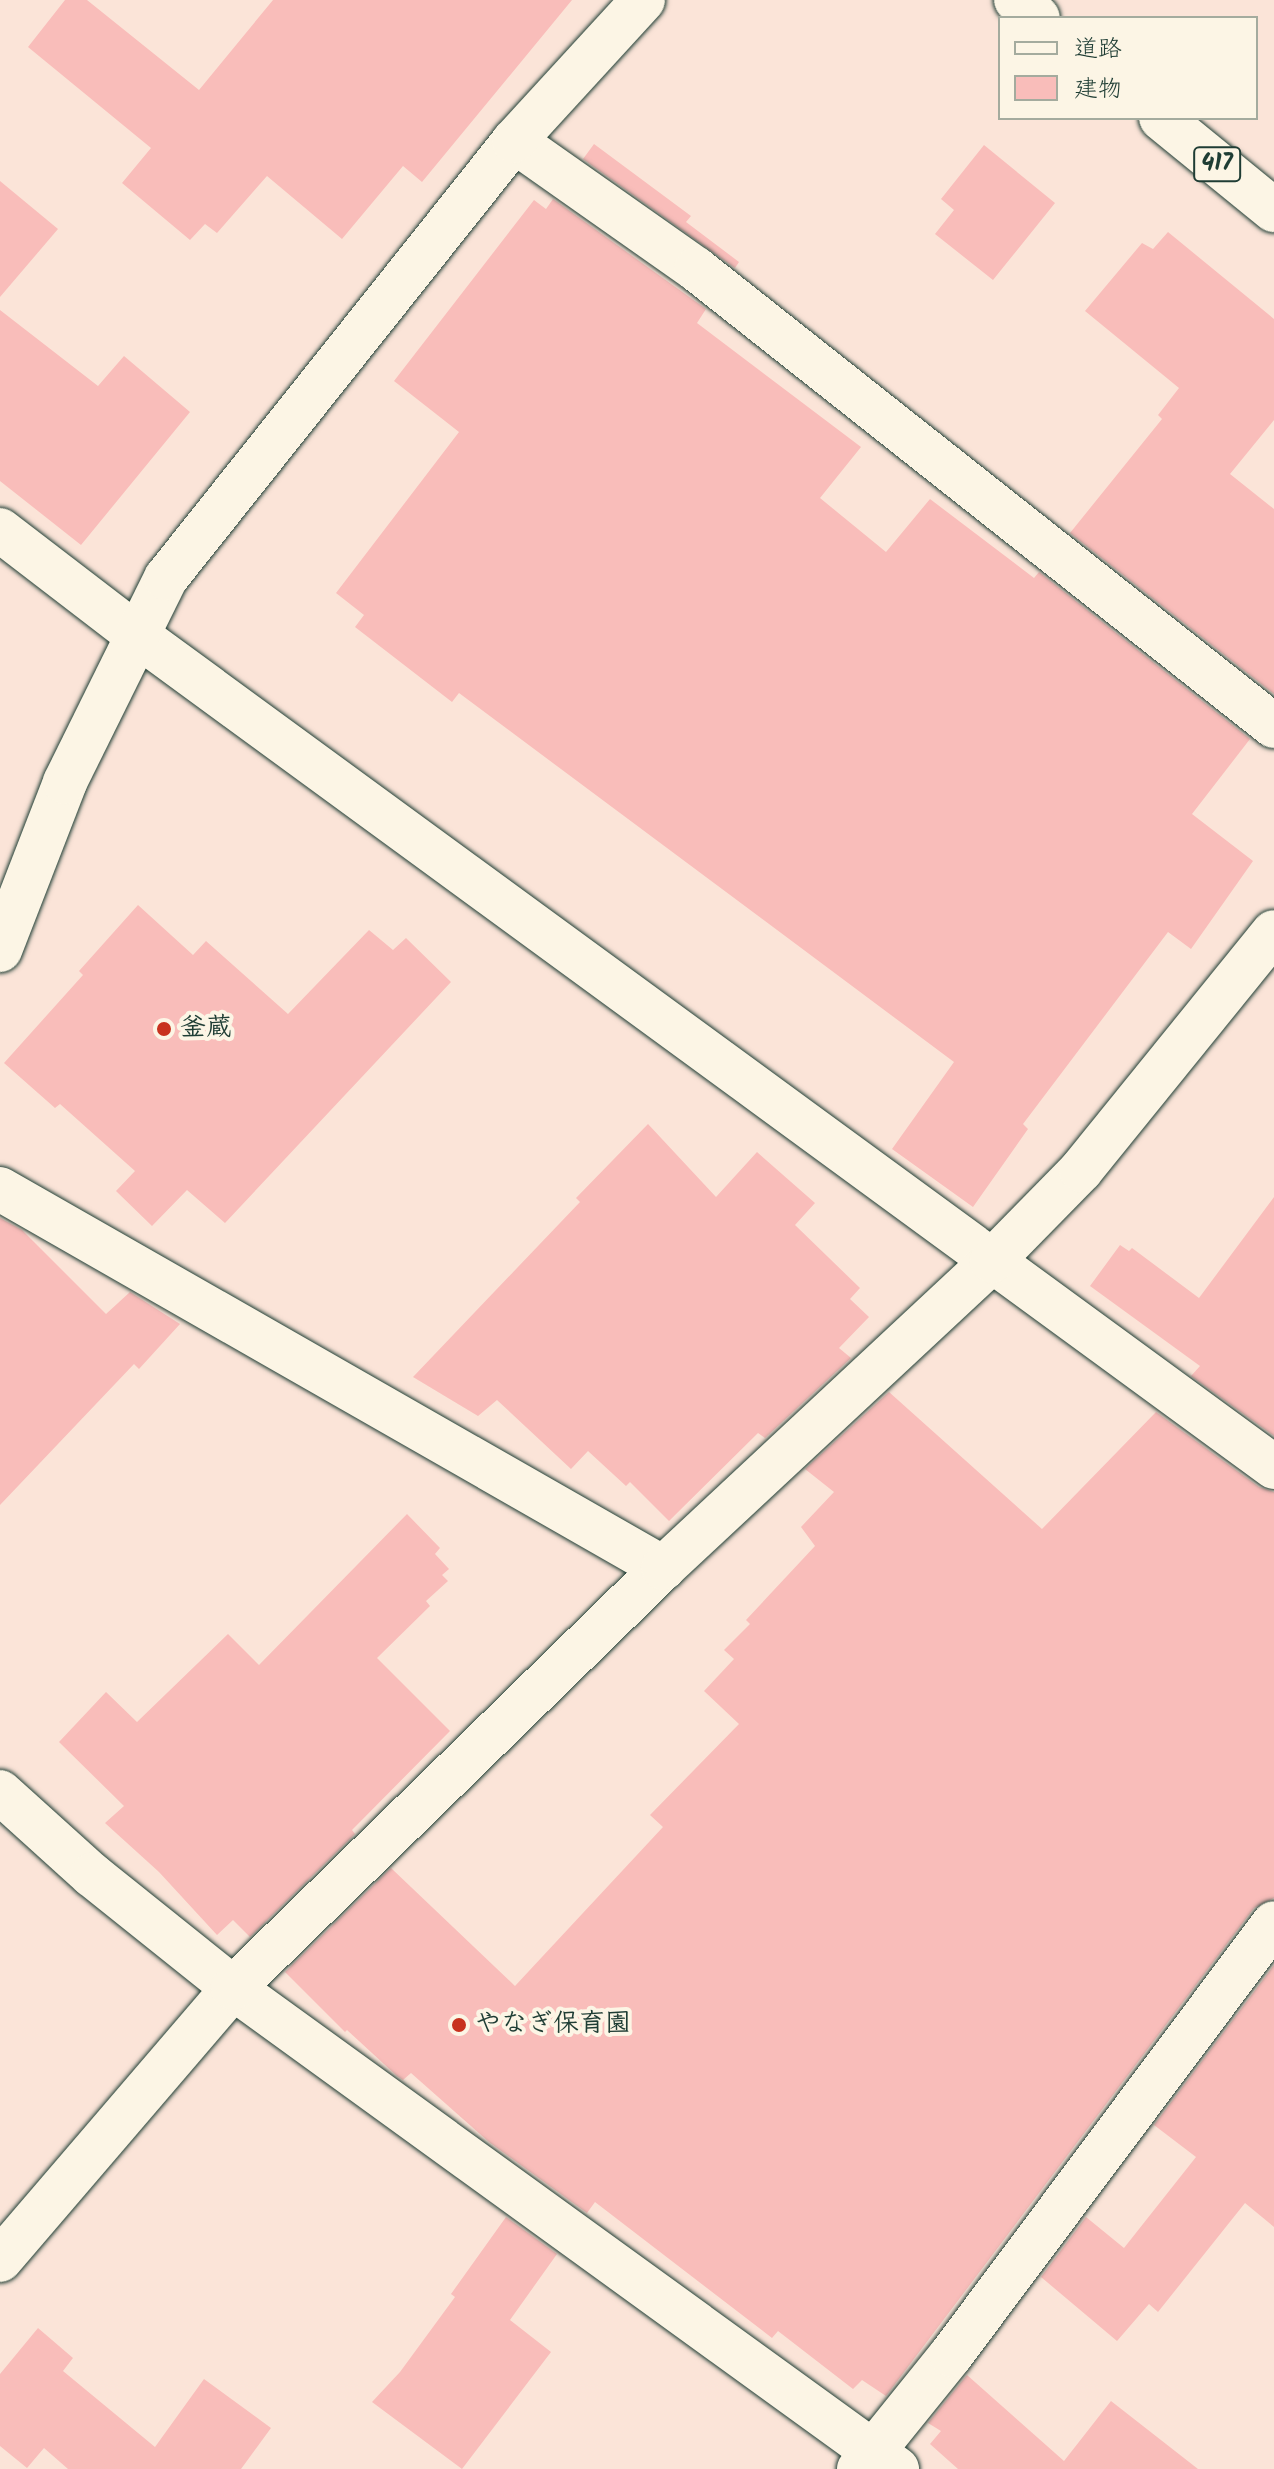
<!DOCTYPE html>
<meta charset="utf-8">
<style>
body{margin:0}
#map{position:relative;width:1274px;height:2469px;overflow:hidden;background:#fbe4d8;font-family:Kalam,"Klee One",sans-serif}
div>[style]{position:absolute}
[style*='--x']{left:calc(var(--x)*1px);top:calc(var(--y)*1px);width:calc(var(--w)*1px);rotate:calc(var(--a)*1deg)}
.building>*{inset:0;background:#f9bdba}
.roads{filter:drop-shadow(0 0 2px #1f3d34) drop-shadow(0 0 2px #1f3d34)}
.street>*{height:44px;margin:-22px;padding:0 22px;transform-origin:22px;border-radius:22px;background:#fcf5e5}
.highway>*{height:44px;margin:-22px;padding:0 22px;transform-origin:22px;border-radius:22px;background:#fcf5e5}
.dots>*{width:22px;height:22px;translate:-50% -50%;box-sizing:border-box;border:4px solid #fcf5e5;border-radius:50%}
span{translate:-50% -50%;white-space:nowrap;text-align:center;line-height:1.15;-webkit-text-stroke:8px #fcf5e5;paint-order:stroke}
.shield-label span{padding:2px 6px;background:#fcf5e5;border:2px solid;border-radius:6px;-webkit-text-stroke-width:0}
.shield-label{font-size:24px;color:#1f3d34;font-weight:700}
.poi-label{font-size:26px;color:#1f3d34;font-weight:700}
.left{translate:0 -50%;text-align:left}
.legend{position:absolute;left:998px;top:16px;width:260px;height:104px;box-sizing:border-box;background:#fcf5e5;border:2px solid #a4ab9e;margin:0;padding:10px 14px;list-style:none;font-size:24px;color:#1f3d34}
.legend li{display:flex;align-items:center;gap:16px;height:40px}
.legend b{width:40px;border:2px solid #a4ab9e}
</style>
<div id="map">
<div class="building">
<div style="clip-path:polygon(65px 0,87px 0,199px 90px,273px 0,572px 0,422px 182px,403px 166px,342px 239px,267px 176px,217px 233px,205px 224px,190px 240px,122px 183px,151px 148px,28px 47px)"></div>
<div style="clip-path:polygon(594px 144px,691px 216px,686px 222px,739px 262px,735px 268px,583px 159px)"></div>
<div style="clip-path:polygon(984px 145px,1055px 203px,993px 280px,935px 234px,954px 210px,941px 199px)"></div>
<div style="clip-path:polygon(0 181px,58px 229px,0 297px)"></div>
<div style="clip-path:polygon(553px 199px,706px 309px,697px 323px,861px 447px,820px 498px,886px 552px,930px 499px,1034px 578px,1039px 572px,1250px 739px,1192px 814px,1253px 861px,1191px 949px,1168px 932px,1023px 1124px,1028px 1129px,973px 1207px,892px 1149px,954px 1062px,459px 693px,452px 702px,355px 627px,364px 615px,336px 593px,459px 432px,394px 381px,534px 200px,546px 209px)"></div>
<div style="clip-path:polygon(1168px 232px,1274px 319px,1274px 420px,1230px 474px,1274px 509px,1274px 694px,1070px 533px,1162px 419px,1158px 415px,1179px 388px,1085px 311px,1142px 243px,1153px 249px)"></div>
<div style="clip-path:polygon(0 310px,98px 386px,124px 356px,190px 412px,81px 545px,0 481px)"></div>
<div style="clip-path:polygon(138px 905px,193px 955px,206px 941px,288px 1014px,369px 930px,393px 950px,406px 938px,451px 982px,225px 1223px,187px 1190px,152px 1226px,116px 1191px,135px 1171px,60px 1104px,55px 1108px,4px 1063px,83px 975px,79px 971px)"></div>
<div style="clip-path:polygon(648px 1124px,716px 1197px,757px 1152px,815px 1203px,795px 1225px,860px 1288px,850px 1299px,869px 1317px,839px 1348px,851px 1358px,765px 1438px,758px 1433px,669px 1521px,630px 1482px,626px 1486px,588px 1451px,571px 1469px,497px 1400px,478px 1416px,413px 1377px,580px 1202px,576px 1198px)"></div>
<div style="clip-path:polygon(1274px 1197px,1274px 1436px,1191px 1376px,1200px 1366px,1090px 1286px,1120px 1245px,1129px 1251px,1132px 1248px,1199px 1298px)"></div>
<div style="clip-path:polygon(0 1218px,22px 1230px,106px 1314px,130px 1292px,180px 1324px,139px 1369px,134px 1364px,0 1505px)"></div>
<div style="clip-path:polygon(889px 1392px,1042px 1529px,1156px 1412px,1259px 1487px,1274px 1492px,1274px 1898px,1254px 1908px,886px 2396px,862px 2380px,853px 2389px,778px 2331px,772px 2338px,595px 2202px,587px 2213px,489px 2142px,411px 2073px,403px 2080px,397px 2076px,347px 2030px,345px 2032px,285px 1972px,391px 1868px,515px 1986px,663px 1827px,650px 1815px,739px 1724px,704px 1691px,734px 1659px,724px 1650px,750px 1624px,746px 1620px,815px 1546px,801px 1527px,834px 1492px,805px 1469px)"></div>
<div style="clip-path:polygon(407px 1514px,440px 1548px,435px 1554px,449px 1569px,442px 1575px,448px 1581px,426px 1601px,430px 1606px,377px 1658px,450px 1731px,352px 1830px,355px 1834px,250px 1937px,233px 1920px,217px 1935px,159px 1872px,105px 1823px,124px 1806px,59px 1742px,106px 1692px,137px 1722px,228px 1634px,259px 1665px)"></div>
<div style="clip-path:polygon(1274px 1965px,1274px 2227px,1245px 2203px,1158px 2312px,1149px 2304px,1117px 2341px,1041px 2277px,1086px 2217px,1124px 2248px,1196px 2157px,1154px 2125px)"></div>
<div style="clip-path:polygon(506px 2217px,557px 2254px,510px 2320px,551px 2352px,462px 2469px,372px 2402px,400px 2372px,455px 2297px,451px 2294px)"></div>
<div style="clip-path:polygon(38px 2328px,73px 2358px,63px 2371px,155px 2447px,204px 2379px,271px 2428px,241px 2469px,68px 2469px,44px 2448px,27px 2468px,0 2446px,0 2374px)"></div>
<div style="clip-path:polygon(967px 2375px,1064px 2461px,1111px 2401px,1198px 2469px,958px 2469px,930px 2444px,941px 2431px,928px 2423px)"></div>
</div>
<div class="roads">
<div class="street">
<div style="--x:514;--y:141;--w:223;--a:35.1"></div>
<div style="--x:696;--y:269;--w:737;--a:38.33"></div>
<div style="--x:0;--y:530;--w:173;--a:37.5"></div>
<div style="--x:137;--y:635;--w:1409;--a:36.19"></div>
<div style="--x:0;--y:950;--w:180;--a:-68.8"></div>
<div style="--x:65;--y:782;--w:228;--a:-63.7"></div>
<div style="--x:166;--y:578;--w:559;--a:-51.47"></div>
<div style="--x:514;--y:141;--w:191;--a:-47.5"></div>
<div style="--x:0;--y:1189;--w:764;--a:29.75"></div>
<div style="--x:0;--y:1792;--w:124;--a:42.1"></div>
<div style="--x:92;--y:1875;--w:181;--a:38.7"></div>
<div style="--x:233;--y:1988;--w:820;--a:35.92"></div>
<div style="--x:0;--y:2260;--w:358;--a:-49.4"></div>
<div style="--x:233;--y:1988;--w:601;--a:-44.33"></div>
<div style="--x:663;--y:1568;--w:450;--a:-43"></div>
<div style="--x:992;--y:1261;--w:127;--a:-45.6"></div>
<div style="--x:1081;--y:1170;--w:306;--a:-51"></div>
<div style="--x:859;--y:2469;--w:146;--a:-51.1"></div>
<div style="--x:951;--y:2355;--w:539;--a:-53.22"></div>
</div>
<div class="highway">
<div style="--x:1016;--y:0;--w:28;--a:39"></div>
<div style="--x:1161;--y:118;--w:146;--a:39.2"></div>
</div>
</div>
<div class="dots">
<div style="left:164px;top:1029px;background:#c8321e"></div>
<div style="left:459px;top:2025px;background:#c8321e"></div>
</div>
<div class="shield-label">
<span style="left:1217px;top:164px">417</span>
</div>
<div class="poi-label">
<span class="left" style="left:180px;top:1029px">釜蔵</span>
<span class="left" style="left:475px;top:2025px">やなぎ保育園</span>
</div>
<ul class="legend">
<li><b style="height:10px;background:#fcf5e5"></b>道路</li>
<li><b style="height:22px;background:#f9bdba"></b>建物</li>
</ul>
</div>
